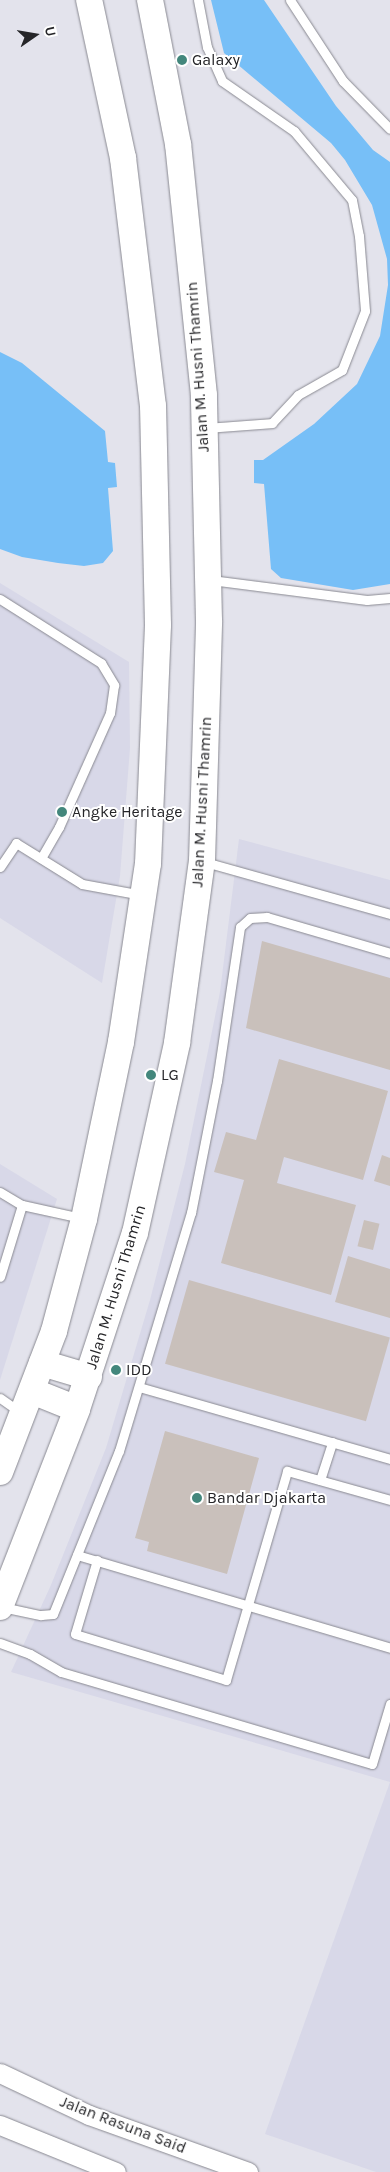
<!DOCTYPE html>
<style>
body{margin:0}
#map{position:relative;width:390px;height:2172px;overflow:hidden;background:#e3e3ec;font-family:Karla,sans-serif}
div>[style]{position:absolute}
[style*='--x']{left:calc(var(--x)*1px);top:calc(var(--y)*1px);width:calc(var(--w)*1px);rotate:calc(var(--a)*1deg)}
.built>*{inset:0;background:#d8d8e8}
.water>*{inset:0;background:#77bff7}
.building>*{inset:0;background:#c9c0bb;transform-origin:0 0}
.roads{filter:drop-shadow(0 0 1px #898991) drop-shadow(0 0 1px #898991)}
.lane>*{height:9px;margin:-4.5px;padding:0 4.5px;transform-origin:4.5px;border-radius:4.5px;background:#fff}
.street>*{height:19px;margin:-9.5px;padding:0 9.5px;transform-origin:9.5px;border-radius:9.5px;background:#fff}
.secondary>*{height:26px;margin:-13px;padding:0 13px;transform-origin:13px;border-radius:13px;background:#fff}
.dots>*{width:14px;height:14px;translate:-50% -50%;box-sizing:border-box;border:2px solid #fff;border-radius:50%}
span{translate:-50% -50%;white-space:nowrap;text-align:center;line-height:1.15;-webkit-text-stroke:4px #fff;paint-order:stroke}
.poi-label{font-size:16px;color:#252528}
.left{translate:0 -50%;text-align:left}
.street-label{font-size:16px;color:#252528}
.north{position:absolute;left:10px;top:10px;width:50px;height:50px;-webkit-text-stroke:4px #fff;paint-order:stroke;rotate:77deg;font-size:14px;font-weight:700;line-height:20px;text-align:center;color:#252528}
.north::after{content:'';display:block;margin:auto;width:18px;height:22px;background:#252528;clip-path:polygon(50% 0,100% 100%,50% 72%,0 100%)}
</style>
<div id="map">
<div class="built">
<div style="clip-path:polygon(0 583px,129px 662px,130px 748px,120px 876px,102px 983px,0 918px)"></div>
<div style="clip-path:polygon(239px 839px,390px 880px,390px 1782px,11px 1672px,51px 1585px,106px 1448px,150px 1300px,185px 1164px,220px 992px)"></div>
<div style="clip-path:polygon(0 1164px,57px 1199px,0 1380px)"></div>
<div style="clip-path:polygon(390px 1782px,390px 2172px,376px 2172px,265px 2134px)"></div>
</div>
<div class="water">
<div style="clip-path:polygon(211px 0,264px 0,336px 106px,373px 150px,390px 162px,390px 584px,353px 590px,281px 578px,271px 569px,264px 484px,254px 483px,254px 460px,263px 460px,314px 424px,357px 384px,380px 336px,388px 285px,387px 259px,372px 205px,345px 160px,331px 143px,224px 53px)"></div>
<div style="clip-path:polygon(0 352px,22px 363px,105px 431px,108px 462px,115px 463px,117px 487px,108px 488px,113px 551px,103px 563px,84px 566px,58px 563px,22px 557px,0 549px)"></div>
</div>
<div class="building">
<div style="clip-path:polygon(262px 941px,390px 978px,390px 1070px,246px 1028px)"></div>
<div style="clip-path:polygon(279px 1059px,388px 1091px,363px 1180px,284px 1157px,277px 1183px,356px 1205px,331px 1295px,221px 1263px,244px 1180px,214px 1172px,226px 1132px,256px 1140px)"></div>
<div style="clip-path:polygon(382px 1155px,390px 1158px,390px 1186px,374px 1181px)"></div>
<div style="left:364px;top:1220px;width:16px;height:27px;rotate:14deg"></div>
<div style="clip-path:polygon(348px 1256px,390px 1269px,390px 1318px,335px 1302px)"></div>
<div style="left:189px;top:1280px;width:209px;height:87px;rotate:16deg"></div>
<div style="clip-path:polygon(165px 1431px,259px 1458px,227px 1574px,147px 1551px,149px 1542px,135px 1538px)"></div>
</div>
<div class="roads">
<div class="lane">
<div style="--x:198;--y:0;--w:48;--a:79.2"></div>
<div style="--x:207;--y:47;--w:37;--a:66"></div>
<div style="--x:222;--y:81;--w:88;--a:34.8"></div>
<div style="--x:294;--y:131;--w:90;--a:50"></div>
<div style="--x:352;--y:200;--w:37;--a:79"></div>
<div style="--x:359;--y:236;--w:75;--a:85.4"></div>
<div style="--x:365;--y:311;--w:63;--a:111.3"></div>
<div style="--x:342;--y:370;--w:51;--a:150.4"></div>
<div style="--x:298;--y:395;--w:38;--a:133"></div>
<div style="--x:272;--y:423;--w:65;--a:175.6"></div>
<div style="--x:290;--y:0;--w:97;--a:56.8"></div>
<div style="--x:343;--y:81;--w:67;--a:45.6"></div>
<div style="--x:211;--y:580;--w:157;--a:7.3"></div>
<div style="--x:367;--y:600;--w:23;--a:-5"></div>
<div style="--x:0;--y:599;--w:120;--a:32.4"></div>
<div style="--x:101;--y:663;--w:26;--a:59"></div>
<div style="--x:114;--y:685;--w:28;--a:98"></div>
<div style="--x:110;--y:713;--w:125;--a:114.1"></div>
<div style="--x:59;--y:827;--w:36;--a:120"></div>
<div style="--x:205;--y:862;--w:192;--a:15.7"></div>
<div style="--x:0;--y:867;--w:29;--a:-56"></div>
<div style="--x:16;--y:843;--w:78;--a:31.8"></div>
<div style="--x:82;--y:884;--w:61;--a:10.4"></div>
<div style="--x:0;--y:1192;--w:26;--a:31"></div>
<div style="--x:22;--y:1205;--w:75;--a:107"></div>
<div style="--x:22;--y:1205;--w:60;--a:12.4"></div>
<div style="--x:139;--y:1387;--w:261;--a:16"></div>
<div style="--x:0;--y:1398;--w:24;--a:35"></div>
<div style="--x:320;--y:1480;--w:40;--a:-72"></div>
<div style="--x:77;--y:1555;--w:327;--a:16.5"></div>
<div style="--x:97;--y:1560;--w:77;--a:106.6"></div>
<div style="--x:75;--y:1634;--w:158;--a:16.9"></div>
<div style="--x:226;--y:1680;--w:218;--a:-73.7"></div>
<div style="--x:287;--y:1471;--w:107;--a:15.7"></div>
<div style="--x:2;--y:1607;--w:40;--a:12"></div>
<div style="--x:41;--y:1615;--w:12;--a:-5"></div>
<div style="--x:53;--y:1614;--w:176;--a:-68"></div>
<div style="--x:119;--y:1451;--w:249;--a:-73.2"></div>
<div style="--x:191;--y:1213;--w:135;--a:-78.9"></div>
<div style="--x:217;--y:1081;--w:156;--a:-81.5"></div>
<div style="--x:240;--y:927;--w:13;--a:-42"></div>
<div style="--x:250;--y:918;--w:17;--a:-3"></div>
<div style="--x:267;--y:917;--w:128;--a:16.3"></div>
<div style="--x:0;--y:1643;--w:32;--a:20"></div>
<div style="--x:30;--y:1654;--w:36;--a:30"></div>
<div style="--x:61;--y:1672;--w:324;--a:16.5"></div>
<div style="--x:372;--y:1764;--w:63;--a:-73.3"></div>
</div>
<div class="street">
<div style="--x:0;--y:2073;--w:98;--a:25.3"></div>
<div style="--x:89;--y:2115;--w:169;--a:19.7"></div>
<div style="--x:0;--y:2125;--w:125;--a:22.1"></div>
</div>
<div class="secondary">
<div style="--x:42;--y:1363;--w:49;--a:16.6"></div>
<div style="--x:32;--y:1391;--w:48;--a:21.8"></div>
<div style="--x:0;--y:1472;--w:151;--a:-69"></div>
<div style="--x:54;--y:1331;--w:116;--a:-75"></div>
<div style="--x:84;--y:1219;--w:181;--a:-78.2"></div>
<div style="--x:121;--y:1042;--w:180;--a:-81.4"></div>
<div style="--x:148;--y:864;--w:239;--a:-87.6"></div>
<div style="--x:158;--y:625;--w:219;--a:-91.3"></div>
<div style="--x:153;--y:406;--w:250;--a:-96.9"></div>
<div style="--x:123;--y:158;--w:162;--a:-102.1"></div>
<div style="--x:0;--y:1607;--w:212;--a:-68.7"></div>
<div style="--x:77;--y:1409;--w:185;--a:-71.8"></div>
<div style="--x:135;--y:1233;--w:195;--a:-77.5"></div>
<div style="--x:177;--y:1043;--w:184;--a:-82.2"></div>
<div style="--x:202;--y:861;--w:240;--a:-88.3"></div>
<div style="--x:209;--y:621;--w:226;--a:-91.3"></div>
<div style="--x:204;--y:395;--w:252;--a:-95.9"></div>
<div style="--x:178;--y:144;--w:147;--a:-101"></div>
</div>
</div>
<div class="dots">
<div style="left:182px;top:60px;background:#43877c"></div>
<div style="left:62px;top:812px;background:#43877c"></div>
<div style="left:151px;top:1075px;background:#43877c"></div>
<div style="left:116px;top:1370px;background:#43877c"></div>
<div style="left:197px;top:1498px;background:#43877c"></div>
</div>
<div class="poi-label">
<span class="left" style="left:192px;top:60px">Galaxy</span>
<span class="left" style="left:72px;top:812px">Angke Heritage</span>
<span class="left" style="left:161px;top:1075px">LG</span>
<span class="left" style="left:126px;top:1370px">IDD</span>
<span class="left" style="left:207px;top:1498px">Bandar Djakarta</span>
</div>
<div class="street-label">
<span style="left:198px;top:367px;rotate:-94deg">Jalan M. Husni Thamrin</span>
<span style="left:202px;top:802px;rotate:-87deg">Jalan M. Husni Thamrin</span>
<span style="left:116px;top:1287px;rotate:-73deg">Jalan M. Husni Thamrin</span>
<span style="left:123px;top:2125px;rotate:21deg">Jalan Rasuna Said</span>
</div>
<div class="north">U</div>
</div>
